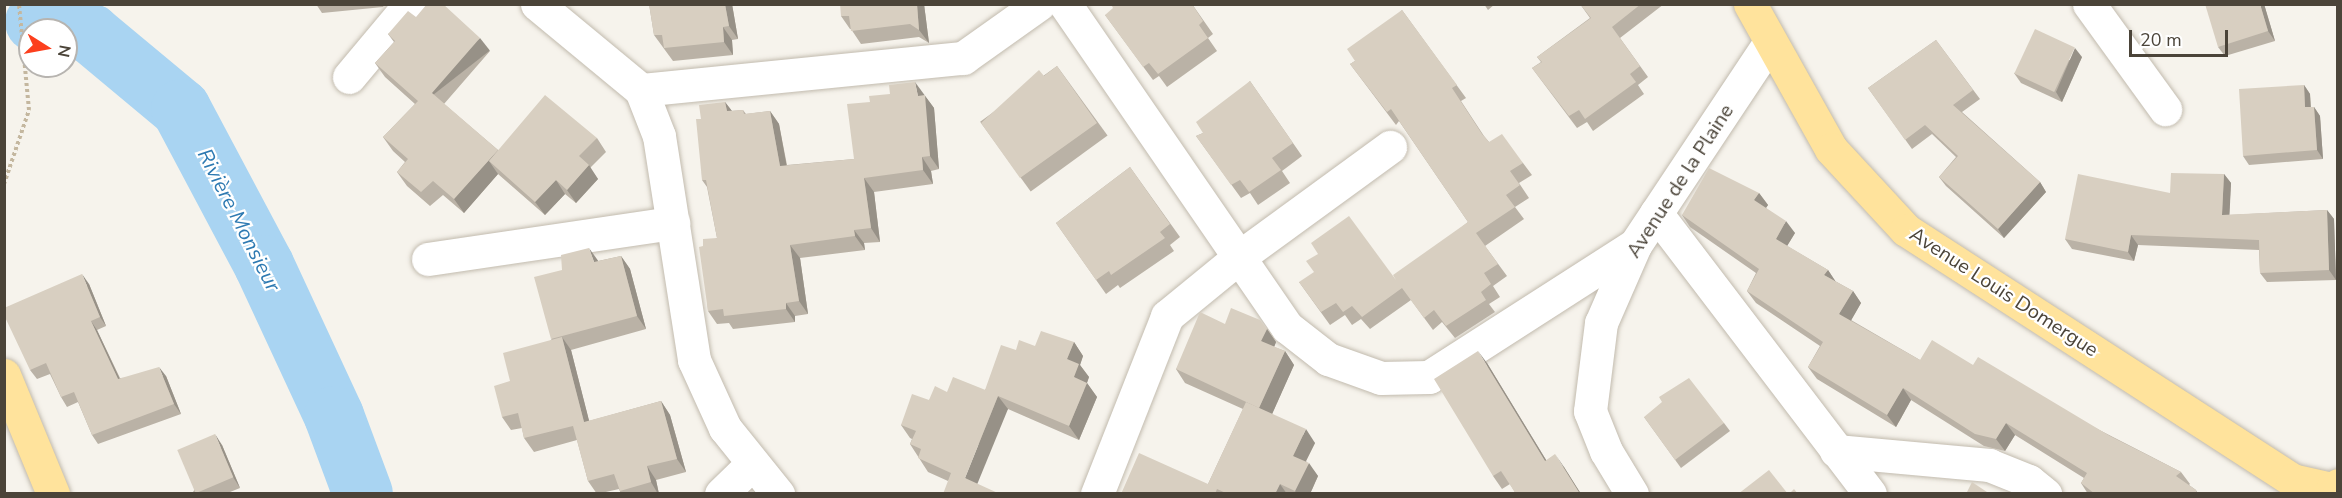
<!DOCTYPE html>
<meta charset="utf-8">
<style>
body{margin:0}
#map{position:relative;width:2342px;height:498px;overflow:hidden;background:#f6f3ec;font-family:"Nunito Sans",sans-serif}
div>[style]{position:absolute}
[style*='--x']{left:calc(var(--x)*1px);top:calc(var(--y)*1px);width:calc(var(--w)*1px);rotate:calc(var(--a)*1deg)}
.river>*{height:60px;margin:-30px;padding:0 30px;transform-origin:30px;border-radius:30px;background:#a9d4f2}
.path>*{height:4px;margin-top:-2px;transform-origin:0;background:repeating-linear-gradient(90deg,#c4b79f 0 3px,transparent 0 6px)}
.roads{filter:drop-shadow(0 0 2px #c2bbae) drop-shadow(0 0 2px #c2bbae)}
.minor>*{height:33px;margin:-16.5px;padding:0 16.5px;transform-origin:16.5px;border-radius:16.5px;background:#fff}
.major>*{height:33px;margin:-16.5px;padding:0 16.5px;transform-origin:16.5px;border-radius:16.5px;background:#ffe39c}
.wall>*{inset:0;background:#bab2a6;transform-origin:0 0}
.shaded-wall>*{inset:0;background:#979187;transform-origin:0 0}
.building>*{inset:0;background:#d8cfc1;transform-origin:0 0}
span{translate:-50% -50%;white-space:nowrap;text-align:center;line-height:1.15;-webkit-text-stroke:4.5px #fff;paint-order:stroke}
.street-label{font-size:20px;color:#4b4439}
.water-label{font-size:21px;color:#2e7ab2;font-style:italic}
.frame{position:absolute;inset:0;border:6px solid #4b4439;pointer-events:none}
.north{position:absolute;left:18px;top:18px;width:60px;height:60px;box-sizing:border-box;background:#fff;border:2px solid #b7b4b0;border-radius:50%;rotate:101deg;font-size:16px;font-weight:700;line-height:24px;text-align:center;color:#4b4439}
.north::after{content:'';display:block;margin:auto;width:21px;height:27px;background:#fc3f1d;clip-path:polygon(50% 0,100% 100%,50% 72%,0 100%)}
.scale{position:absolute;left:2129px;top:30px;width:99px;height:27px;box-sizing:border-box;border:3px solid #4b4439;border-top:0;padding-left:8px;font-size:18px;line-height:21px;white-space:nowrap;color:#4b4439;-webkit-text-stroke:4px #fff;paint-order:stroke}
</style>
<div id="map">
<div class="river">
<div style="--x:35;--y:22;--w:20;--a:0"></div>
<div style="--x:55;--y:22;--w:38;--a:18"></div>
<div style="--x:91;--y:34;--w:117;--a:39.8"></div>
<div style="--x:181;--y:109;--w:177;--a:62"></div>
<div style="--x:264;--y:265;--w:166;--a:65.1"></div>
<div style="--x:334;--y:416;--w:83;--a:69.6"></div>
</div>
<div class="path">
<div style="--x:4;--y:184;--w:78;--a:-71.3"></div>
<div style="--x:29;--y:110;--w:106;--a:-95.4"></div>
</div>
<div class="roads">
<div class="minor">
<div style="--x:537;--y:4;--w:135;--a:39.6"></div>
<div style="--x:641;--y:90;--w:49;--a:68.6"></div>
<div style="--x:659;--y:136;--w:227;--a:81.1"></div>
<div style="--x:694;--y:360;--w:75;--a:65.5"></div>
<div style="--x:725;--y:428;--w:85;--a:51.2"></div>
<div style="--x:1065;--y:4;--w:392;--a:55.5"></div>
<div style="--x:1287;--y:327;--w:52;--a:38"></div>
<div style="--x:1328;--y:359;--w:56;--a:19.7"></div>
<div style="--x:1381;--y:378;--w:48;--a:-1.2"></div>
<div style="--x:1429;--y:377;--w:245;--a:-32.7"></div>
<div style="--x:2089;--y:4;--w:130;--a:54.1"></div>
<div style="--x:349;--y:77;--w:95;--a:-50.1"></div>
<div style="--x:641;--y:90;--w:324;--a:-5.7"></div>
<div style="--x:963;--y:58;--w:93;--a:-35.4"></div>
<div style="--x:1656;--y:213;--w:353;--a:52.7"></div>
<div style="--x:428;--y:259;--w:248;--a:-8.4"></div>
<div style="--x:1836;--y:451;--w:154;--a:5.2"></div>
<div style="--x:1989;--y:465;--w:43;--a:21.8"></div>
<div style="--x:2029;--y:481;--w:21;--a:39"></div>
<div style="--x:721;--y:494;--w:43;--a:-44.1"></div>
<div style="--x:1097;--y:494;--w:191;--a:-68.5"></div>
<div style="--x:1167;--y:316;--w:93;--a:-39.3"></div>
<div style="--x:1239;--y:257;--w:187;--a:-36.1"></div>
<div style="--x:1632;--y:494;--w:50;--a:-121.2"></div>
<div style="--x:1606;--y:451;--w:43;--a:-111.8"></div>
<div style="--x:1590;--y:411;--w:89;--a:-82.9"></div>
<div style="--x:1601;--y:323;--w:85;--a:-66.4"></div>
<div style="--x:1635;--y:245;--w:244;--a:-56.4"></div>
</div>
<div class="major">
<div style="--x:1750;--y:4;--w:166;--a:60.8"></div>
<div style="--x:1831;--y:149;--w:110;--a:47.2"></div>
<div style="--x:1906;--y:230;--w:460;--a:32.9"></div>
<div style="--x:2292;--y:480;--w:41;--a:12.7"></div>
<div style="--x:2332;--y:489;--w:7;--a:-34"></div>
<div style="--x:4;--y:375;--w:129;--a:67.6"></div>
</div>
</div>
<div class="wall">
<div style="clip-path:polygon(316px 4px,385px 4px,383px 7px,322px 13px)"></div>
<div style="clip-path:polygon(649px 4px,732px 4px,738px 39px,732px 40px,733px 55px,673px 61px,654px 35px)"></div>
<div style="clip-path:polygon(924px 4px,929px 43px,919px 37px,861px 44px,851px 29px,850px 29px,841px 16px)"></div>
<div style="clip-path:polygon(1192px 4px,1213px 34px,1208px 38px,1217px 51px,1167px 87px,1159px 76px,1153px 80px,1105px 15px)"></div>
<div style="clip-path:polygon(1484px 4px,1495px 4px,1488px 10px)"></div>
<div style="clip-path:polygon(1580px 4px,1664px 4px,1620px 38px,1648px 77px,1638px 85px,1644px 94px,1593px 131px,1587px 122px,1577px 128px,1532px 68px,1541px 62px,1537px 57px,1590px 18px)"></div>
<div style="clip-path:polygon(2264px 4px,2275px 41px,2225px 56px,2218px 47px)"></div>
<div style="clip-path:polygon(1402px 10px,1466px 98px,1461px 101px,1484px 136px,1489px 142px,1523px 163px,1532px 175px,1519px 183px,1529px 198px,1515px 207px,1524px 219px,1485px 246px,1507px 276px,1493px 286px,1500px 297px,1489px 304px,1495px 312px,1455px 338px,1442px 322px,1433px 330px,1411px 300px,1370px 329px,1361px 319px,1352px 325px,1345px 315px,1330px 325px,1299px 282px,1396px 280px,1468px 222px,1399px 121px,1396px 125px,1350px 64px,1355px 61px)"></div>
<div style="clip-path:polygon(416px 17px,490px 51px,444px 104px,498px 150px,597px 138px,606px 152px,590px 168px,598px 179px,576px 203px,565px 194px,545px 215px,498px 174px,464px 213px,443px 195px,430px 206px,407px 186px,397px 172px,405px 162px,393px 151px,383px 137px,415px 104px,385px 77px,375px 63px,394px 42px,388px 34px)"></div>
<div style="clip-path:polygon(1936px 40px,1980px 99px,1962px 112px,2040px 182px,2046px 192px,2004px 238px,1946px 186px,1939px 177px,1956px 157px,1932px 134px,1912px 149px,1868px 88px)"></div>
<div style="clip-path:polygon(2082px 57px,2062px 102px,2021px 83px,2014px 73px)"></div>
<div style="left:1057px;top:66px;width:86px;height:95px;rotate:54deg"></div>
<div style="clip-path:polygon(1250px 81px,1302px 156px,1282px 171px,1290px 183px,1258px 205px,1250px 193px,1241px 198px,1196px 136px,1203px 133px)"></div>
<div style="clip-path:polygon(2304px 85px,2310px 94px,2311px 107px,2314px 107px,2320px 116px,2323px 159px,2249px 165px,2243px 156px)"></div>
<div style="clip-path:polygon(924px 95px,934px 108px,939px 169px,931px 171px,933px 184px,874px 192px,880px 242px,864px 243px,865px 250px,800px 258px,808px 314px,795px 316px,795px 322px,733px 329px,729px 323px,717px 324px,708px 311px,703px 246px,717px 238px,707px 187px,702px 180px,701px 119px,725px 102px,732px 111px,743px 110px,746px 114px,770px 111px,779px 124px,787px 165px,854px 159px,870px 102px)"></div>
<div style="clip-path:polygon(1130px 167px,1180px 237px,1170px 245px,1174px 251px,1120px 288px,1118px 285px,1106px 294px,1056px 223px)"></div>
<div style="clip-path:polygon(2224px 174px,2231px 183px,2229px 215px,2327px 210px,2334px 219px,2336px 280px,2267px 282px,2260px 273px,2259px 250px,2138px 245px,2134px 261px,2072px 249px,2065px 239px,2170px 193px)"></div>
<div style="clip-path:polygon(1759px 193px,1768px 205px,1766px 208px,1795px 233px,1787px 246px,1828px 270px,1835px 281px,1853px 291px,1861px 303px,1851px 320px,1920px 360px,1973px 365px,2181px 472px,2190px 484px,2189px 485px,2196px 490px,2198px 494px,2088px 494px,2081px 483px,2084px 478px,2015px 435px,2005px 451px,1984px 446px,1911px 400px,1896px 427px,1817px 379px,1808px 367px,1820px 346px,1756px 303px,1747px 291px,1756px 273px,1690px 227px,1682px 215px)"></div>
<div style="clip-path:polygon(621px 256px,630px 269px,646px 329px,571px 350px,589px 421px,661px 401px,670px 415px,686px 472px,656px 480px,659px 494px,621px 494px,619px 489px,597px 494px,588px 481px,577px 440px,534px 452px,524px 438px,522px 428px,511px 430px,502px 417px,510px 381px,551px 340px,598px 261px)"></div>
<div style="clip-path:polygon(89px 284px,106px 326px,97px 330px,120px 378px,166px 376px,181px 414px,98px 444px,92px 435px,78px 402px,67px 407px,61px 397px,50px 374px,37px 379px,30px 370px)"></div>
<div style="clip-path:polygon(1225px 324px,1267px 329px,1276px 342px,1274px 347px,1285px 351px,1294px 365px,1272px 414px,1315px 443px,1306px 461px,1318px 476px,1310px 494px,1121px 494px,1208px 484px,1243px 409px,1185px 383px,1176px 369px)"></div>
<div style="clip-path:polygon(1074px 342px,1083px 356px,1080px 365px,1089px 377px,1087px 383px,1097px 397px,1079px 440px,1008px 409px,948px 481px,928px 472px,910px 444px,912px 439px,910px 438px,901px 425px,929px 400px,947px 392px,985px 390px,1016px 350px,1035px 346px)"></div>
<div style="clip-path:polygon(1487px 363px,1546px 460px,1564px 467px,1581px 494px,1516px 494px,1510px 484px,1502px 489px,1493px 476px)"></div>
<div style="clip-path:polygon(1644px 417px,1724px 423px,1730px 431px,1681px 468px)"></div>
<div style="clip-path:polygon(222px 445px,240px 488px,225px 494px,194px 494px,193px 492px)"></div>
</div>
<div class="shaded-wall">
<div style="clip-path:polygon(725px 4px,732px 4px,738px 39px,729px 26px)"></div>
<div style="clip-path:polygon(917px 4px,924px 4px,929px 43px,919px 30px)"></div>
<div style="clip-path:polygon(2260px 4px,2264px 4px,2275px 41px,2268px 31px)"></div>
<div style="clip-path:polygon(723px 27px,732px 40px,733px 55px,724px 42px)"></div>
<div style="left:480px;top:38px;width:16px;height:73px;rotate:52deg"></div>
<div style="clip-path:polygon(2075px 48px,2082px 57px,2062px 102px,2056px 92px)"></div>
<div style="clip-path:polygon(915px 82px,934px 108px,939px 169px,930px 156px)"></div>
<div style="clip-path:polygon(2304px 85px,2310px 94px,2311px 116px,2305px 107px)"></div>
<div style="clip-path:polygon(725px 102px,735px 115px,727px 111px)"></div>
<div style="clip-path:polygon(2314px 107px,2320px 116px,2323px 159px,2317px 150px)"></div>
<div style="clip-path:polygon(770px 111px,779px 124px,789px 179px,780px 166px)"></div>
<div style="clip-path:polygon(498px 150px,489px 161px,498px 174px,464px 213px,454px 199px)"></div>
<div style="clip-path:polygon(922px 157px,931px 171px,933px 184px,923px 170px)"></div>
<div style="clip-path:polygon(589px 165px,598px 179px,576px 203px,567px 190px)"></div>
<div style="clip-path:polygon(2224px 174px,2231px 183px,2229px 225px,2222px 215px)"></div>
<div style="clip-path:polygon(864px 178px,874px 192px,880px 242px,871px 228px)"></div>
<div style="clip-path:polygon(556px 180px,565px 194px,545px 215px,535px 202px)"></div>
<div style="clip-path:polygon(2040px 182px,2046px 192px,2004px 238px,1998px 229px)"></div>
<div style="clip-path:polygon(1759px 193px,1768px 205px,1763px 212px,1754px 200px)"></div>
<div style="clip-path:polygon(2327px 210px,2334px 219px,2336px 280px,2329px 270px)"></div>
<div style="clip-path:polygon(1786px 221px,1795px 233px,1784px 251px,1776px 239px)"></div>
<div style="clip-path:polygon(854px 230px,864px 243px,865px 250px,855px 236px)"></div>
<div style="clip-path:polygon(2131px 235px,2138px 245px,2134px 261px,2128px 252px)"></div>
<div style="clip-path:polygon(790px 245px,800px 258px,808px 314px,799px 301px)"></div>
<div style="clip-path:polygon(589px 248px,599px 262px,594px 262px)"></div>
<div style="clip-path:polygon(621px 256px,630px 269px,646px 329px,637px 316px)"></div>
<div style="clip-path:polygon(1828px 270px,1836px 282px,1824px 275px)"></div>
<div style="clip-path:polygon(82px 274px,89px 284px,106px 326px,100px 317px)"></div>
<div style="clip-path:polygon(1853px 291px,1861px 303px,1848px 326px,1839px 314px)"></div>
<div style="clip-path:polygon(786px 303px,795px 316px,795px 322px,786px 309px)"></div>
<div style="clip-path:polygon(91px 321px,97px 330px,124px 388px,118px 379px)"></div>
<div style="clip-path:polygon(1267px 329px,1276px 342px,1271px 355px,1261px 341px)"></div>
<div style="clip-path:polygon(562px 337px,571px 350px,593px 436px,584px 422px)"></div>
<div style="clip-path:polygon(1074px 342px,1083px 356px,1080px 365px,1089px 377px,1084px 391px,1074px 377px,1067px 359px)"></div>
<div style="clip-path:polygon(1285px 351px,1294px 365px,1269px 421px,1259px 408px)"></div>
<div style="clip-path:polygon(1478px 351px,1487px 363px,1554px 473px,1545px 461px)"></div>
<div style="clip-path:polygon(159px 367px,166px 376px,181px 414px,174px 404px)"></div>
<div style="clip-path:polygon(1087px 383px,1097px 397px,1079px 440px,1069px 426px)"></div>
<div style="clip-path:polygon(1903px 388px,1911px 400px,1896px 427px,1887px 415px)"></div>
<div style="clip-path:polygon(998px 396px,1008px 409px,974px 492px,965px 478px)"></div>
<div style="clip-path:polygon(661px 401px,670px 415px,686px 472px,677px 459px)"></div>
<div style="clip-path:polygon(2006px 423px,2015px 435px,2005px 451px,1996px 439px)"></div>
<div style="clip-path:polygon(1306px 429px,1315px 443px,1302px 469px,1293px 456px)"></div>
<div style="clip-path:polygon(215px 434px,222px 445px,240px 488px,233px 477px)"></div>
<div style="clip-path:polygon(1555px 454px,1564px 467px,1581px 494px,1580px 494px)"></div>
<div style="clip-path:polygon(1309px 463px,1318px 476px,1310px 494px,1297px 494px,1295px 491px)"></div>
<div style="clip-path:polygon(647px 466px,656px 480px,659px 494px,658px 494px,651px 482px)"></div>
<div style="clip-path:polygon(1280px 484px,1287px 494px,1275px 494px)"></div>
</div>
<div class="building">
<div style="clip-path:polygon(427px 4px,443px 4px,480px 38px,432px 93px,498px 150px,454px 199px,433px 181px,421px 192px,397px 172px,408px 159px,383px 137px,418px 101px,375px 63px,395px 41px,388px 34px,408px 11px,416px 17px)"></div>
<div style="clip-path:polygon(649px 4px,725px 4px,729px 26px,723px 27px,724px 42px,664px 48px,662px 35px,654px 35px)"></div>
<div style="clip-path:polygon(840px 4px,917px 4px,919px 30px,910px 24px,851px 31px,849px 16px,841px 16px)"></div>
<div style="clip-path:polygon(1111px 4px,1192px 4px,1203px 21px,1199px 25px,1208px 38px,1158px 74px,1149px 63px,1143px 67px,1105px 15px,1113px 8px)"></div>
<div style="clip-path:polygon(1580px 4px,1641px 4px,1612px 27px,1640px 66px,1630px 74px,1636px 82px,1585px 119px,1579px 110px,1569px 116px,1532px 68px,1542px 62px,1537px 57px,1591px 18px)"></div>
<div style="clip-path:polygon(2205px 4px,2260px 4px,2268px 31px,2218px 47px)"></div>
<div style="clip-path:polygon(1402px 10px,1457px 85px,1452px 88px,1482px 134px,1489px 142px,1502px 134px,1523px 163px,1510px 171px,1520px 185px,1506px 195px,1515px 207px,1476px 233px,1498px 264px,1484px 273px,1491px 284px,1481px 292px,1486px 300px,1446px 326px,1434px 310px,1424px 318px,1402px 288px,1362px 317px,1352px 306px,1343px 312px,1336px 303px,1321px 312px,1299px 282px,1314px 272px,1306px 261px,1318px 254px,1311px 243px,1349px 216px,1396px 280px,1393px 275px,1468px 222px,1391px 109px,1387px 112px,1350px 64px,1355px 61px,1347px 49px)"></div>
<div style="left:2035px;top:29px;width:44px;height:49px;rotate:25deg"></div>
<div style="clip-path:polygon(1936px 40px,1973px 90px,1953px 105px,2040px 182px,1998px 229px,1939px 177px,1958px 156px,1925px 125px,1905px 140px,1868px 88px)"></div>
<div style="clip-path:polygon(1057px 66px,1097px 123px,1020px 178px,981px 123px,1039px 70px,1044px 76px)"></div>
<div style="clip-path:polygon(1250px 81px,1293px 143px,1272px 158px,1281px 170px,1249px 192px,1240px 180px,1231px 185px,1196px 136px,1203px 133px,1196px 122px)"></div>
<div style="clip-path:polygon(915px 82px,918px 96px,925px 95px,930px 156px,922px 157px,923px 170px,864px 178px,871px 228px,854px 230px,855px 236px,790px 245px,799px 301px,786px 303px,786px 309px,724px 316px,723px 309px,708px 311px,699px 247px,703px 246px,703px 239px,717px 238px,706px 180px,702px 180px,696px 119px,701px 119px,699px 105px,725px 102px,727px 111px,743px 110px,744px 114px,770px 111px,780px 166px,854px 159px,847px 104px,870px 102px,869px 96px,890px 94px,889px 85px)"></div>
<div style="clip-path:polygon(2304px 85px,2305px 107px,2314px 107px,2317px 150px,2243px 156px,2239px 89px)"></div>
<div style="clip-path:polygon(545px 95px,597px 138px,579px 156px,589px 165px,567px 190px,556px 180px,535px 202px,489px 161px)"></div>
<div style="clip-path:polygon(1130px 167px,1170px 224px,1160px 232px,1165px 238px,1111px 275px,1109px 271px,1096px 280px,1056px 223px)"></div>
<div style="clip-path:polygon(1709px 168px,1759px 193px,1754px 200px,1786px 221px,1776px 239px,1828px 270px,1824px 275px,1853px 291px,1839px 314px,1920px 360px,1932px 340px,1973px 365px,1978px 357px,2110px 436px,2181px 472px,2176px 476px,2196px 490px,2196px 494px,2095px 494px,2081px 483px,2087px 473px,2006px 423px,1996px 439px,1975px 434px,1903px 388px,1887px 415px,1808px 367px,1823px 342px,1747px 291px,1759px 269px,1682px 215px)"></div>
<div style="clip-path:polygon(2171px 173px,2224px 174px,2222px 215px,2327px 210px,2329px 270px,2260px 273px,2259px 240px,2131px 235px,2128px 252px,2065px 239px,2078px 174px,2170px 193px)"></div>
<div style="clip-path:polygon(589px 248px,594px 262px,621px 256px,637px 316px,551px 339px,534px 277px,562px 270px,561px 255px)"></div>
<div style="clip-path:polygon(82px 274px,100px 317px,91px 321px,118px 379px,159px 367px,174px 404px,92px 435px,74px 392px,61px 397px,46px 363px,30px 370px,4px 315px,4px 308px)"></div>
<div style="clip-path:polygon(1231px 308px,1260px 320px,1267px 329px,1261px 341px,1285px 351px,1259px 408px,1176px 369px,1200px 312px,1225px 324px)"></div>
<div style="clip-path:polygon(1041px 331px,1074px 342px,1067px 359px,1079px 364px,1074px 377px,1087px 383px,1069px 426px,998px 396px,965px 478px,1000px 494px,943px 494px,951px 473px,918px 458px,921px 449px,910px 444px,916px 431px,901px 425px,912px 394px,929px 400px,935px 386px,947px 392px,953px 377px,988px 391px,985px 390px,1001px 345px,1016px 350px,1019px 340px,1035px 346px)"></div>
<div style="clip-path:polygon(562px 337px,584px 422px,661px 401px,677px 459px,647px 466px,651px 482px,620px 491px,614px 474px,588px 481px,573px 426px,524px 438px,518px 413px,502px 417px,494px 386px,510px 381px,503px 353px)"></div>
<div style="clip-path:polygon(1478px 351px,1545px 461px,1555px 454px,1580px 494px,1516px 494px,1501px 471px,1493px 476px,1434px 379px)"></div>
<div style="clip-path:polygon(1689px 378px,1724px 423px,1675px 460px,1644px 417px,1662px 402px,1659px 397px)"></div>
<div style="clip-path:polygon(1246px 402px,1306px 429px,1293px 456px,1309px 463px,1295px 491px,1280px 484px,1275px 494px,1228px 494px,1217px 489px,1215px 494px,1121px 494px,1139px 453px,1208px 484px)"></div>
<div style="left:215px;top:434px;width:47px;height:41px;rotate:67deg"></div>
<div style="clip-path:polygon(1769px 470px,1788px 494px,1738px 494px)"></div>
<div style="clip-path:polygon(1972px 482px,1990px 494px,1966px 494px)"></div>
<div style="clip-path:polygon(1794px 489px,1798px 494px,1789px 494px)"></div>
</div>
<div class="street-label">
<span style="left:1680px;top:181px;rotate:-57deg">Avenue de la Plaine</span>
<span style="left:2004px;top:292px;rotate:33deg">Avenue Louis Domergue</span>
</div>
<div class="water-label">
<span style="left:239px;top:220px;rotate:63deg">Rivière Monsieur</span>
</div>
<div class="frame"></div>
<div class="north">N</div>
<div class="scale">20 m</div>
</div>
